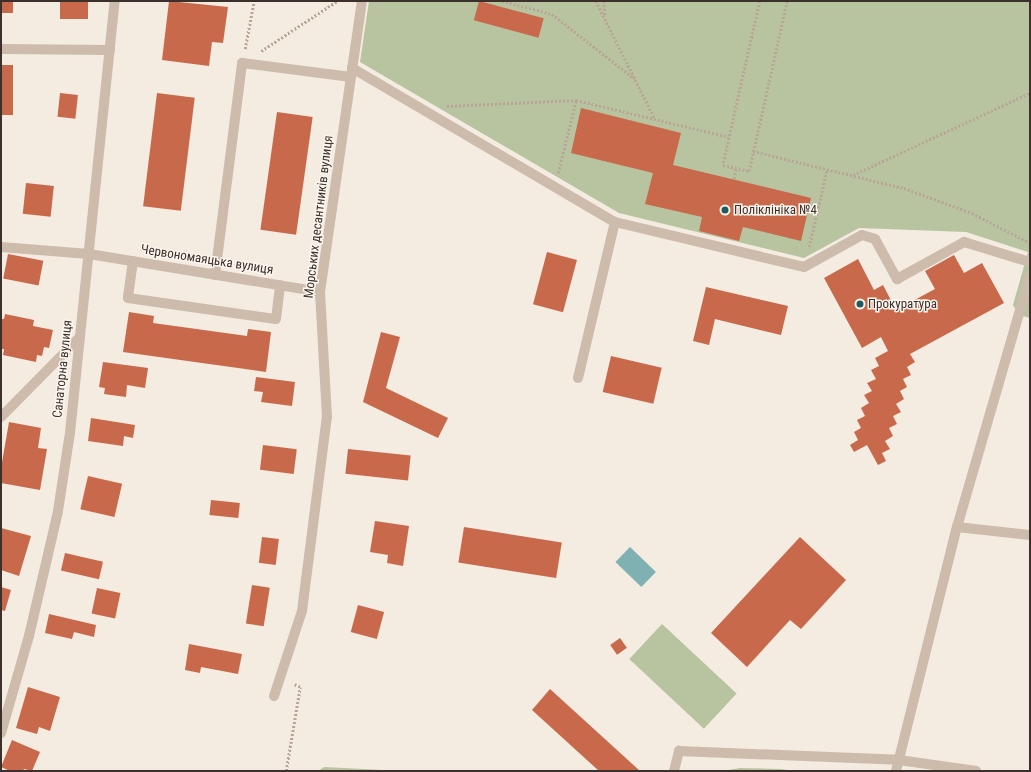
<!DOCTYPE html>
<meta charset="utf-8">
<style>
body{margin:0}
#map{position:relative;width:1031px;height:772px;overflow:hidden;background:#f4ebe1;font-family:"Roboto Condensed",sans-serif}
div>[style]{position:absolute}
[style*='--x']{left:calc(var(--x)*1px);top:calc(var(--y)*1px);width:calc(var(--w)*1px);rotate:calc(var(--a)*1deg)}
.green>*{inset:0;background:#b8c4a0;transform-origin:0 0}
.water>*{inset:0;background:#7fb0b2;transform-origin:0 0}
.building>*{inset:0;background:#c8694b;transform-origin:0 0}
.path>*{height:2.5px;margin-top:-1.25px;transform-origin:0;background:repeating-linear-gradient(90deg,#b9a596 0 2px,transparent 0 4px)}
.lane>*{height:10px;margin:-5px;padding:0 5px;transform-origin:5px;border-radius:5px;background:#cdbbac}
.street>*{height:10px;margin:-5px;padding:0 5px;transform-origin:5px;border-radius:5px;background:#cdbbac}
.dots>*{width:11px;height:11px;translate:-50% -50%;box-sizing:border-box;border:2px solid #fbf5ee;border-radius:50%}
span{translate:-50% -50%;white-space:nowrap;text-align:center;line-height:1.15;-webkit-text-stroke:3px #fbf5ee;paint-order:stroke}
.poi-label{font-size:13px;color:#3b302b}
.left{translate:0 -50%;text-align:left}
.street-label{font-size:13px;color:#3b302b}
.frame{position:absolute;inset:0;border:2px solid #3b302b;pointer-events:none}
</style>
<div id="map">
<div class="green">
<div style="clip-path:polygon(369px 1px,1030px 1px,1030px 318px,1019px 315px,1013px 305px,1028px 252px,966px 232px,859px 228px,804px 258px,619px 213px,360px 62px)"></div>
<div style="left:662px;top:624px;width:102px;height:48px;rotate:43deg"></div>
<div style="clip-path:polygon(324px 767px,402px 771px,318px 771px)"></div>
<div style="clip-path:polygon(740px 768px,780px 769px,796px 771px,722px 771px)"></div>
</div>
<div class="water">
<div style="left:630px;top:547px;width:36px;height:21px;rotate:44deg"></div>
</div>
<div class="building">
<div style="left:1px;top:1px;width:12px;height:12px"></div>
<div style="left:60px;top:1px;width:28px;height:18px"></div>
<div style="clip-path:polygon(169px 1px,228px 7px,223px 43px,212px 42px,209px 66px,162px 60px)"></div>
<div style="left:479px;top:1px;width:67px;height:20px;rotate:15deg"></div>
<div style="left:1px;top:65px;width:12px;height:50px"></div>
<div style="left:60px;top:93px;width:18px;height:24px;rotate:6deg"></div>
<div style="left:157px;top:93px;width:38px;height:114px;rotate:7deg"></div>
<div style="clip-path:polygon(581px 108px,681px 133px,673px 165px,811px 198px,801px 241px,743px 227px,739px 241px,699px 231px,702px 217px,645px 204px,653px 173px,571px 153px)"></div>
<div style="left:277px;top:112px;width:36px;height:119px;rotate:8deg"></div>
<div style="left:26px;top:183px;width:28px;height:31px;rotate:6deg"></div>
<div style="left:547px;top:252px;width:31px;height:54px;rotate:15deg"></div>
<div style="left:8px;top:254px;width:36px;height:25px;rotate:11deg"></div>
<div style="clip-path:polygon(954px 255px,964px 273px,982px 263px,1004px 303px,910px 354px,915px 362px,907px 367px,911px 375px,903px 379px,907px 387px,900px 391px,904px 399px,896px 404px,901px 412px,893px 416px,897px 424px,889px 428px,893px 436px,885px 441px,890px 449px,882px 453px,886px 461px,878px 465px,867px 445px,854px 452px,850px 445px,858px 440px,854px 432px,861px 428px,857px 420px,865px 416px,861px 408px,869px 403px,864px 395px,872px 391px,867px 383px,876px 379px,871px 370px,879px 366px,875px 358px,888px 351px,881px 337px,862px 348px,824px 278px,858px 259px,874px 290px,883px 285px,896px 310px,935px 289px,925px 271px)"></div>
<div style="clip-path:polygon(706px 287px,788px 306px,781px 335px,715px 319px,709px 345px,693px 341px)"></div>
<div style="clip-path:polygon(129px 312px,154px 316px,153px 323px,247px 336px,248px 329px,271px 332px,266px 372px,123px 352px)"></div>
<div style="clip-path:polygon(5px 314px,34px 320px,33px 326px,53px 330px,49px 348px,44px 347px,42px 356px,37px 355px,36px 362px,3px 355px,4px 349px,1px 349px,1px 319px,4px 319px)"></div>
<div style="clip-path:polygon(381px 332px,400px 337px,386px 388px,448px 418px,438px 438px,363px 402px)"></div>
<div style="left:611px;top:356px;width:52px;height:37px;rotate:13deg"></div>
<div style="clip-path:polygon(103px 362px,148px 368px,145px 388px,127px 385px,126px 397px,104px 394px,105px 388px,99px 387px)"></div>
<div style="clip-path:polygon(256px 377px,295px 382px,292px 406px,261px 402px,263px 392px,254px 391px)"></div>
<div style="clip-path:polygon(91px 418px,135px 425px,133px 438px,124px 436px,123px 446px,88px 441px)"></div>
<div style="clip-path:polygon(9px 422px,41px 428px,38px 448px,47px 449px,40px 490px,1px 483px,1px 468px)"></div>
<div style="left:263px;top:445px;width:34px;height:25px;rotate:7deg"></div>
<div style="left:348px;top:449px;width:63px;height:25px;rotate:6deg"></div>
<div style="left:88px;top:476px;width:35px;height:34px;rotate:13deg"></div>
<div style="left:211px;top:500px;width:29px;height:15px;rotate:6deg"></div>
<div style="clip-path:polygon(375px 521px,409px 526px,403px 566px,387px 563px,388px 555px,370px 552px)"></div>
<div style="left:464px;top:527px;width:99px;height:36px;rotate:9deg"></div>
<div style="clip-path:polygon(1px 528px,31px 536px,19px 576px,1px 570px)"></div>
<div style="left:262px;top:537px;width:17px;height:26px;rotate:7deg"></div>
<div style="clip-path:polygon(800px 537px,846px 580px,801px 629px,790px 620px,747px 667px,711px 633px)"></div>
<div style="left:65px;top:553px;width:39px;height:18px;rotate:13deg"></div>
<div style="left:252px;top:585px;width:18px;height:39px;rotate:9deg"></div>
<div style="clip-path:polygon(1px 587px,11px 590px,5px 611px,1px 610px)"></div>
<div style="left:97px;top:588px;width:24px;height:26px;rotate:12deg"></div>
<div style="left:358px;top:605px;width:27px;height:28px;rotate:15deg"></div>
<div style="clip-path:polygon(49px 614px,96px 625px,94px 637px,74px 632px,72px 639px,45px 633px)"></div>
<div style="left:620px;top:638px;width:12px;height:12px;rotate:55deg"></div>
<div style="clip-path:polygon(189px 644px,242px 654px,238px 674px,201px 667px,200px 673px,185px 670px)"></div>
<div style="clip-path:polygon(28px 687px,60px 697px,50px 731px,39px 727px,37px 734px,16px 728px)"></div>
<div style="clip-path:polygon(550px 689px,640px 771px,599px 771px,532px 710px)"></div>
<div style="clip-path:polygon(12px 740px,40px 752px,32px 771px,24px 769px,23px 771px,10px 771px,1px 767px)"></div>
</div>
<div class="path">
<div style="--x:502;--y:1;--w:52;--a:14.6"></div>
<div style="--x:552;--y:14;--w:105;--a:38.1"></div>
<div style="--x:596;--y:1;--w:132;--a:63.4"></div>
<div style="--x:604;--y:1;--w:15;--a:86"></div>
<div style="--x:760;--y:1;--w:168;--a:102.7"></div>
<div style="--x:723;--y:165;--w:27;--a:13"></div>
<div style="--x:749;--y:171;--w:174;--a:-77.4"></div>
<div style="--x:1027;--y:1;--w:3;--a:0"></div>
<div style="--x:245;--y:49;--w:49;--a:-79.4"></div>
<div style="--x:261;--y:51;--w:91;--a:-33.3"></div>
<div style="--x:447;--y:106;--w:129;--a:-2.7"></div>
<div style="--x:576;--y:100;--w:157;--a:13.6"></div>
<div style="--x:753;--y:151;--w:155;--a:13.8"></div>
<div style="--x:904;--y:188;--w:72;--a:20.2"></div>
<div style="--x:972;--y:213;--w:65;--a:27.3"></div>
<div style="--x:558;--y:173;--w:75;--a:-76.1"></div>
<div style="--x:853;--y:175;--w:195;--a:-24.9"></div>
<div style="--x:734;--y:179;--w:11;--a:-80"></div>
<div style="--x:809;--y:247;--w:80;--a:-77"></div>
<div style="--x:286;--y:771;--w:85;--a:-80.5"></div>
<div style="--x:300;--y:687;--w:8;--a:-157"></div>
</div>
<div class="lane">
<div style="--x:352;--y:68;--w:305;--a:30.4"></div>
<div style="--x:615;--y:222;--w:194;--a:13.4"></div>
<div style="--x:804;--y:267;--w:66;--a:-28.9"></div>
<div style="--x:862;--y:235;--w:14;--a:17"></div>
<div style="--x:875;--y:239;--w:46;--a:61.2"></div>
<div style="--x:897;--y:279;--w:77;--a:-28.9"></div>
<div style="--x:964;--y:242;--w:69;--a:16.9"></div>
<div style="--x:133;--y:261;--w:37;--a:98"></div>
<div style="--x:128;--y:298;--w:149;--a:8.1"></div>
<div style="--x:276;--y:319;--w:34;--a:-83"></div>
<div style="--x:215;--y:275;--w:214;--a:-82.7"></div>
<div style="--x:242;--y:63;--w:110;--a:7.3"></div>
<div style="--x:578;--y:378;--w:160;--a:-76.7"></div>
<div style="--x:957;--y:527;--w:73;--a:6.3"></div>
<div style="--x:674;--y:771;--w:21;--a:-76"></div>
<div style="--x:679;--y:751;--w:220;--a:2.3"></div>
<div style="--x:899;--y:760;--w:78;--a:8.1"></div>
<div style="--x:896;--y:771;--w:252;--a:-76"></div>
<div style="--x:957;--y:527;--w:261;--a:-73.8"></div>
</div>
<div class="street">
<div style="--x:1;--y:49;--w:109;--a:0.5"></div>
<div style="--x:1;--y:247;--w:88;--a:4.5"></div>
<div style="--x:89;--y:254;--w:234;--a:9.3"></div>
<div style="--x:1;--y:417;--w:112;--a:-45.4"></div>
<div style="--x:274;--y:696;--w:89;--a:-71.8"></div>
<div style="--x:302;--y:611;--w:196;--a:-82.7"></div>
<div style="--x:327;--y:417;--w:125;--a:-93.2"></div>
<div style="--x:320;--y:292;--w:294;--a:-81.8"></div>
<div style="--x:1;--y:733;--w:101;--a:-73.9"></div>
<div style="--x:29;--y:636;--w:128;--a:-76.9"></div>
<div style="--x:58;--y:511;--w:79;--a:-81.3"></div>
<div style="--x:70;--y:433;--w:434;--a:-84.1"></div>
</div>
<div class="dots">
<div style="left:725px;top:210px;background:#1f5a5e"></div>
<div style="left:860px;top:304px;background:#1f5a5e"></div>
</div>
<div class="poi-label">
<span class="left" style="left:734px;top:210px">Поліклініка №4</span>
<span class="left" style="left:868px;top:304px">Прокуратура</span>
</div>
<div class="street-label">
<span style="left:319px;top:217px;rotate:-83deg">Морських десантників вулиця</span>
<span style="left:207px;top:260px;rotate:9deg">Червономаяцька вулиця</span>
<span style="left:63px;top:369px;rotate:-84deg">Санаторна вулиця</span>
</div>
<div class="frame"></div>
</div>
